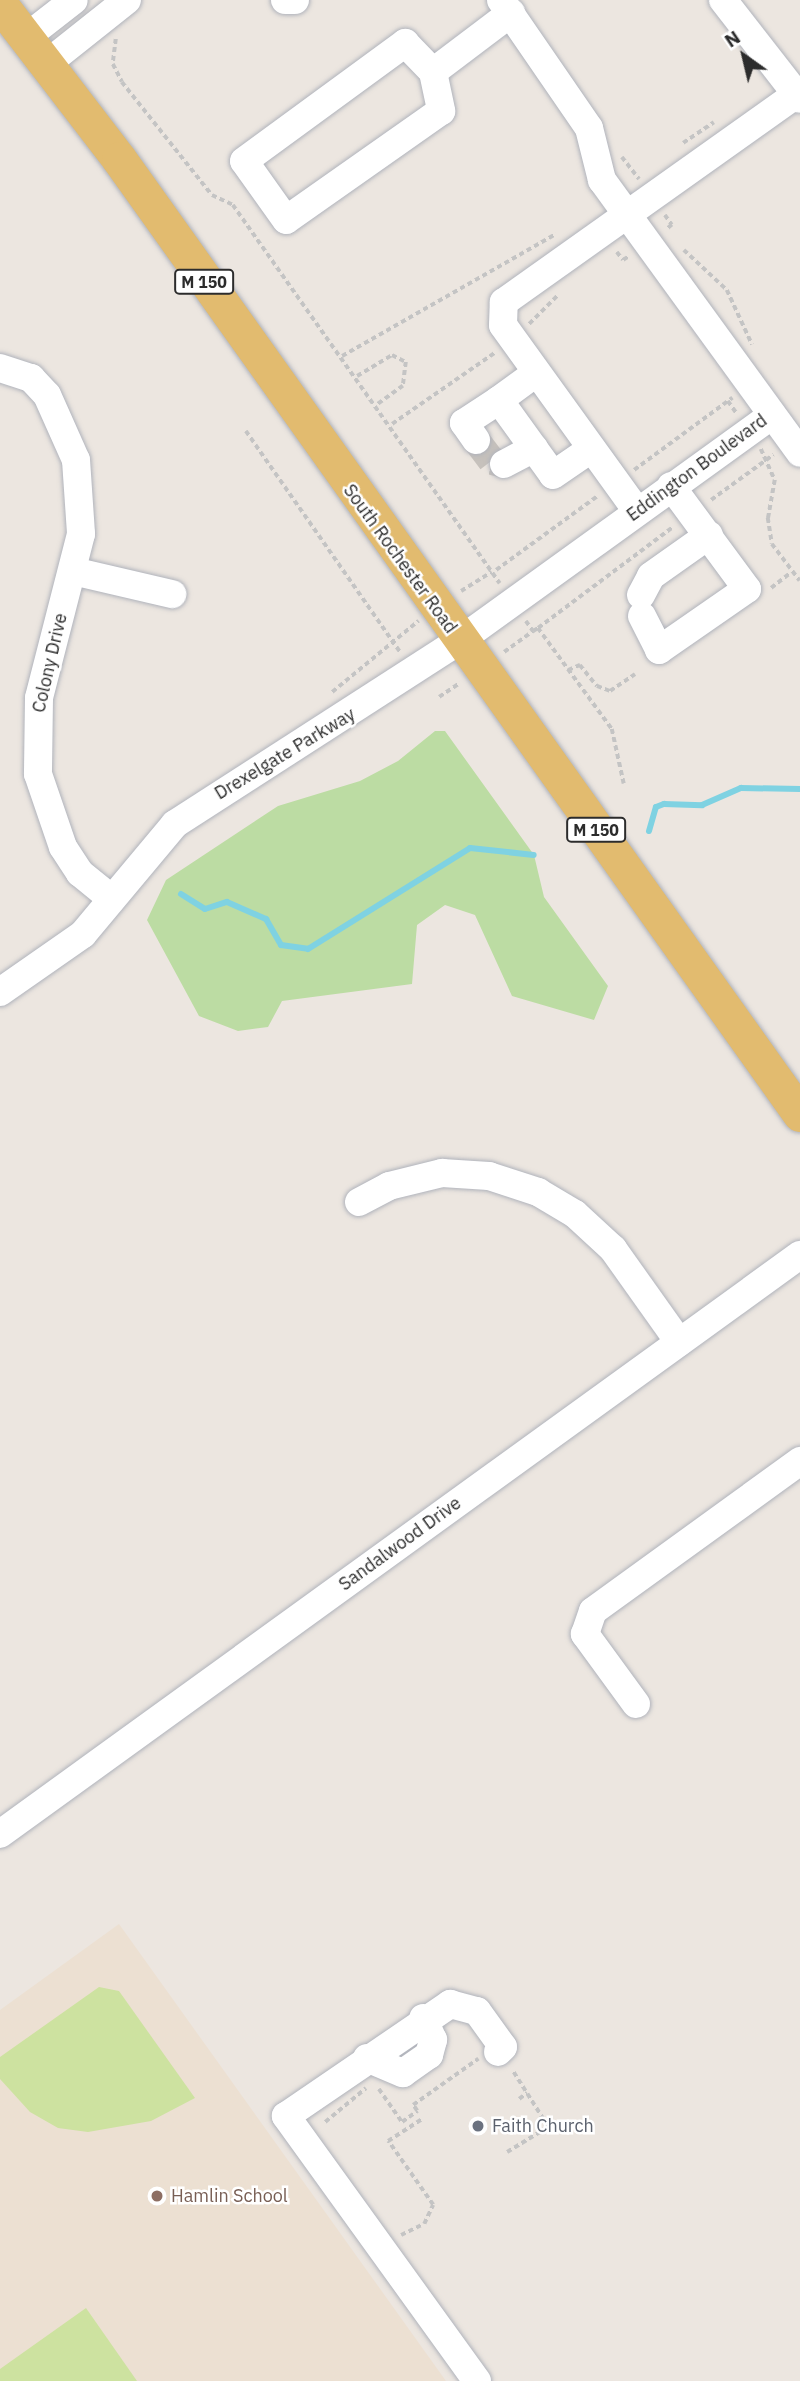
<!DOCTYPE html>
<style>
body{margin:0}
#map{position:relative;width:800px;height:2381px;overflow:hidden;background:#ece6e0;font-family:"IBM Plex Sans",sans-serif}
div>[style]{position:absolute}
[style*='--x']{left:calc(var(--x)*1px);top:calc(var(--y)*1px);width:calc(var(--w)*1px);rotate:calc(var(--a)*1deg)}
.education>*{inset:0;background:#ece0d2}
.green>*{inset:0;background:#bcdca3}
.pitch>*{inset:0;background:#cde2a0}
.stream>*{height:6px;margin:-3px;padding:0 3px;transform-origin:3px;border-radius:3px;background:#7fd2e2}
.minor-tunnel>*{height:28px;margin-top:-14px;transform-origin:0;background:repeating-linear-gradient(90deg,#c6c1bc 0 28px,transparent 0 42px)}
.path>*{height:3.5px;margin-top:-1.75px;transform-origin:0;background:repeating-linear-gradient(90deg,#c4c4c4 0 5px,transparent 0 8.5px)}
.roads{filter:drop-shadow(0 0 2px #b0b3bb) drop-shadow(0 0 2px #b0b3bb)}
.minor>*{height:28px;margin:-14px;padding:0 14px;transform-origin:14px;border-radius:14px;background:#fff}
.major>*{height:35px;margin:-17.5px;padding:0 17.5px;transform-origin:17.5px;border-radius:17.5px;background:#e2bb6f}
.dots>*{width:19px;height:19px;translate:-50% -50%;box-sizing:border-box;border:4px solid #fff;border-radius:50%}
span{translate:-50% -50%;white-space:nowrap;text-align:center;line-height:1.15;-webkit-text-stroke:5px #fff;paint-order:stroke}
.shield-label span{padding:2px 5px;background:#fff;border:2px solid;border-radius:5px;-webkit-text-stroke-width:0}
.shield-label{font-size:16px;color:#2c2c2c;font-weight:700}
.street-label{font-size:18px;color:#2c2c2c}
.worship-label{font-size:18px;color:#5b616d}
.left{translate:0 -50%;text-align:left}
.education-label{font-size:18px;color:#785e54}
.north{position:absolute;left:709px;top:21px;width:70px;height:70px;-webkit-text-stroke:5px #fff;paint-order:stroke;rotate:326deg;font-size:19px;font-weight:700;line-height:28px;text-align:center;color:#2c2c2c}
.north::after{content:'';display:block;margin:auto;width:24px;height:32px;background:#2c2c2c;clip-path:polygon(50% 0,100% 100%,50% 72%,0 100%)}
</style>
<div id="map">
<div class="education">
<div style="clip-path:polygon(119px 1924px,446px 2381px,0 2381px,0 2010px)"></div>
</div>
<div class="green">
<div style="clip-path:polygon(435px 731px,445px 731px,534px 855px,544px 897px,608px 986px,594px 1020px,512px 996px,475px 915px,445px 905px,417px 925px,412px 984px,282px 1001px,268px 1027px,238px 1031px,199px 1016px,147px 920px,166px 880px,278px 806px,360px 781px,398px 761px)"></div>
</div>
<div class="pitch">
<div style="clip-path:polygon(99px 1987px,119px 1991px,195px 2098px,151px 2121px,88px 2132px,58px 2128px,30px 2112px,0 2079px,0 2057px)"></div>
<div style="clip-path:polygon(86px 2308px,137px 2381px,0 2381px,0 2369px)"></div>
</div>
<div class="stream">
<div style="--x:649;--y:831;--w:25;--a:-74"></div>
<div style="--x:656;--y:807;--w:9;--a:-21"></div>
<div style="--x:664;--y:804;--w:38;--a:2"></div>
<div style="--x:702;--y:805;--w:43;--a:-23.6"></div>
<div style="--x:741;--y:788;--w:59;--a:1"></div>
<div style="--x:181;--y:894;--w:28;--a:32"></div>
<div style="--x:205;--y:909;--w:23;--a:-18"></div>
<div style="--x:227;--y:902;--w:43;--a:23.6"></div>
<div style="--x:266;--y:919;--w:30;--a:60"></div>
<div style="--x:281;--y:945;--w:27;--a:8"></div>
<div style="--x:308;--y:949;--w:191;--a:-31.9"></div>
<div style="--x:470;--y:848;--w:64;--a:6.2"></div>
</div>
<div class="minor-tunnel">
<div style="--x:476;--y:440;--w:26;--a:53"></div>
<div style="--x:492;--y:461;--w:12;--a:14"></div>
</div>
<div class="path">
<div style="--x:116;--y:39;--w:25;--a:97"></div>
<div style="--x:113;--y:64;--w:20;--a:63"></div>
<div style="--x:122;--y:82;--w:144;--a:51.5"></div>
<div style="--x:212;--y:195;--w:23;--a:25"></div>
<div style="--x:233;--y:205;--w:463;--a:54.8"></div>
<div style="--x:683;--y:143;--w:37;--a:-34"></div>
<div style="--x:622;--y:157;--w:28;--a:52"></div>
<div style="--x:665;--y:215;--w:12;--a:55"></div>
<div style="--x:672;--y:225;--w:8;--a:140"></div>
<div style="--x:684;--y:250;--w:59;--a:42.9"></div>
<div style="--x:727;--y:290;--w:60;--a:65.2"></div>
<div style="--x:617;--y:252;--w:10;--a:53"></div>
<div style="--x:623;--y:260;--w:7;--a:-34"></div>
<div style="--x:529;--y:324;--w:41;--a:-45"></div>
<div style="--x:342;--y:356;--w:246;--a:-29.7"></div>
<div style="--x:357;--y:376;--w:41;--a:-31"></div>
<div style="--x:392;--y:355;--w:16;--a:27"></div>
<div style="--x:406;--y:362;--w:24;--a:97"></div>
<div style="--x:403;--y:386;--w:32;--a:144"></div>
<div style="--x:728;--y:401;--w:16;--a:55"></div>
<div style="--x:392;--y:424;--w:126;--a:-34.7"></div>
<div style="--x:246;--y:431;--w:271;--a:55.1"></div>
<div style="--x:761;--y:449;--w:34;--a:66"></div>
<div style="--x:775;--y:480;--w:39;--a:100"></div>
<div style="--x:768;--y:518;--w:26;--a:81"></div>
<div style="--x:772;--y:544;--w:46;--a:52.9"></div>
<div style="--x:634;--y:470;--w:122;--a:-36.3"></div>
<div style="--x:711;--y:500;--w:77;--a:-36"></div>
<div style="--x:496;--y:570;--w:127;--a:-36.1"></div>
<div style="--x:771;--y:588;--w:24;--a:-38"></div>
<div style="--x:461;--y:591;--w:36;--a:-32"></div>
<div style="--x:526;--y:621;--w:12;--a:55"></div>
<div style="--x:533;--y:631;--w:6;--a:-31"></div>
<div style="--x:538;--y:628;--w:125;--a:53.8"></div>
<div style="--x:612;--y:729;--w:56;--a:77.7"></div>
<div style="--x:538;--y:628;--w:169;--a:-36.8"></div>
<div style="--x:504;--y:652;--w:36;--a:-36"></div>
<div style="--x:568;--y:670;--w:13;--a:-23"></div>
<div style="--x:580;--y:665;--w:27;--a:51"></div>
<div style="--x:597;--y:686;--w:14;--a:21"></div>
<div style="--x:610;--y:691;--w:30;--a:-34"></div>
<div style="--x:332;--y:692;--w:112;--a:-39.5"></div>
<div style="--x:439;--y:697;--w:25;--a:-34"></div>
<div style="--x:379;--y:2089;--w:40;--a:55.1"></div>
<div style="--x:402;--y:2122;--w:19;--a:-36"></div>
<div style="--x:417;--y:2111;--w:7;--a:-124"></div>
<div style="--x:413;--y:2105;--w:80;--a:-35.3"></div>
<div style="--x:519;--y:2099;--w:10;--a:-37"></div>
<div style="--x:325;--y:2122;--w:53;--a:-39.7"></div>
<div style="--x:507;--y:2152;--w:48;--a:-31.4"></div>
<div style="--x:548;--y:2127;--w:67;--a:-122.3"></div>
<div style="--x:401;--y:2235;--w:25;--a:-26"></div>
<div style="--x:424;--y:2224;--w:21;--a:-65"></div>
<div style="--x:433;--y:2205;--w:78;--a:-125.1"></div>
<div style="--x:388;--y:2141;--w:40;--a:-32.9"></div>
</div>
<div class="roads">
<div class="minor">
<div style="--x:285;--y:0;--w:10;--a:0"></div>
<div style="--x:501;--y:0;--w:155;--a:55.5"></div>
<div style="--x:589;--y:128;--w:54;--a:76"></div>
<div style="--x:602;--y:180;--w:337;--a:54"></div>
<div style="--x:723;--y:0;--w:125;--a:52.1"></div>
<div style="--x:24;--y:39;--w:63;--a:-38"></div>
<div style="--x:44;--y:66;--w:106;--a:-38.5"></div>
<div style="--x:433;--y:72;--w:40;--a:78"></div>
<div style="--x:441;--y:111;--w:189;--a:144.9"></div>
<div style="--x:286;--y:220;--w:72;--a:-125.4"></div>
<div style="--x:244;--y:161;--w:200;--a:-36.2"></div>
<div style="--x:405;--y:43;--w:40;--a:46"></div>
<div style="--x:433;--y:72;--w:98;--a:-37.1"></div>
<div style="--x:0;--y:368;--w:33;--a:18"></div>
<div style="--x:31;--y:378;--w:23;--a:47"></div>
<div style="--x:47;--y:395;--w:71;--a:66"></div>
<div style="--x:76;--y:460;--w:74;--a:86.1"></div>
<div style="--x:81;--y:534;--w:169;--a:104.4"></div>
<div style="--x:39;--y:698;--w:76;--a:90.8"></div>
<div style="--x:38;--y:774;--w:77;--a:71.1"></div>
<div style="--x:63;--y:847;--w:31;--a:57"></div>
<div style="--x:80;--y:873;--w:41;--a:39.1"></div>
<div style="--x:536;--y:373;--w:46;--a:143.9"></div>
<div style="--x:499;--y:400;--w:92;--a:54.2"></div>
<div style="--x:553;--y:475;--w:46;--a:-34.4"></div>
<div style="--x:476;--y:440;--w:21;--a:-125"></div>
<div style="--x:464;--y:423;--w:42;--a:-33.3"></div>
<div style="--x:504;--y:464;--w:34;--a:-28"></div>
<div style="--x:637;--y:511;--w:229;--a:-125.8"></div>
<div style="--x:503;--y:325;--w:23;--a:-88"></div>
<div style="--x:504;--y:302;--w:363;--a:-35.4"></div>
<div style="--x:73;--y:571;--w:102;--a:13.1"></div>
<div style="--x:641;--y:595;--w:21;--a:-62"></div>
<div style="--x:651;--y:576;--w:71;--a:-35.3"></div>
<div style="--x:642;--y:616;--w:38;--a:63"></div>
<div style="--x:659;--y:650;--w:107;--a:-34.7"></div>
<div style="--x:747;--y:589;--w:128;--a:-126.4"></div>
<div style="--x:0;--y:992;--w:101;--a:-34.9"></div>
<div style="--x:83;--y:934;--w:143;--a:-50.1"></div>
<div style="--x:175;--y:824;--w:338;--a:-32.8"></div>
<div style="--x:459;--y:641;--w:386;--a:-35.8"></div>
<div style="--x:359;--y:1202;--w:34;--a:-28"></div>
<div style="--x:389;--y:1186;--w:55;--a:-13.8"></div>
<div style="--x:442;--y:1173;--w:47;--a:3.7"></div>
<div style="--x:489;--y:1176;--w:52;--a:18.1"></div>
<div style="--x:538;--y:1192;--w:43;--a:30.7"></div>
<div style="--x:575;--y:1214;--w:52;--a:42.6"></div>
<div style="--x:613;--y:1249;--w:114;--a:54.6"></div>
<div style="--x:636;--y:1704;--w:87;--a:-126.1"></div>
<div style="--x:585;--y:1634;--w:24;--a:-71"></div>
<div style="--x:593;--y:1611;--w:256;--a:-35.9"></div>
<div style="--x:0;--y:1834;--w:988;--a:-35.9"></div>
<div style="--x:367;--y:2058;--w:39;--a:23"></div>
<div style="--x:403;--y:2073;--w:32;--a:-35"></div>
<div style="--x:429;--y:2055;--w:16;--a:-75"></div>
<div style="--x:433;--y:2040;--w:24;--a:-114"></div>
<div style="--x:477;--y:2381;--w:327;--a:-125.8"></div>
<div style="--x:286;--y:2116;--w:199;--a:-34.3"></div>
<div style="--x:450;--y:2004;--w:28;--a:15"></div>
<div style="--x:477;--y:2011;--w:44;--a:54.2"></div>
<div style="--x:503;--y:2047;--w:7;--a:135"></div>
</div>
<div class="major">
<div style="--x:0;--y:4;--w:195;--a:52.5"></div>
<div style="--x:119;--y:159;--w:1173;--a:54.51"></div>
</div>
</div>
<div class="dots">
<div style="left:478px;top:2126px;background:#6b7280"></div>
<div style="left:157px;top:2196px;background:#8d6e63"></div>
</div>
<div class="shield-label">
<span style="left:204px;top:282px">M 150</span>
<span style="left:596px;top:830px">M 150</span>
</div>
<div class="street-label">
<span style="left:697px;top:468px;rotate:-36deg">Eddington Boulevard</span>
<span style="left:400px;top:559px;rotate:54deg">South Rochester Road</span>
<span style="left:50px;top:663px;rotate:-77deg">Colony Drive</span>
<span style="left:285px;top:754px;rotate:-31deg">Drexelgate Parkway</span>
<span style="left:400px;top:1544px;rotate:-36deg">Sandalwood Drive</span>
</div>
<div class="worship-label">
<span class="left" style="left:492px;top:2126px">Faith Church</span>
</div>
<div class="education-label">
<span class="left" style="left:171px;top:2196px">Hamlin School</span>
</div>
<div class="north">N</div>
</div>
